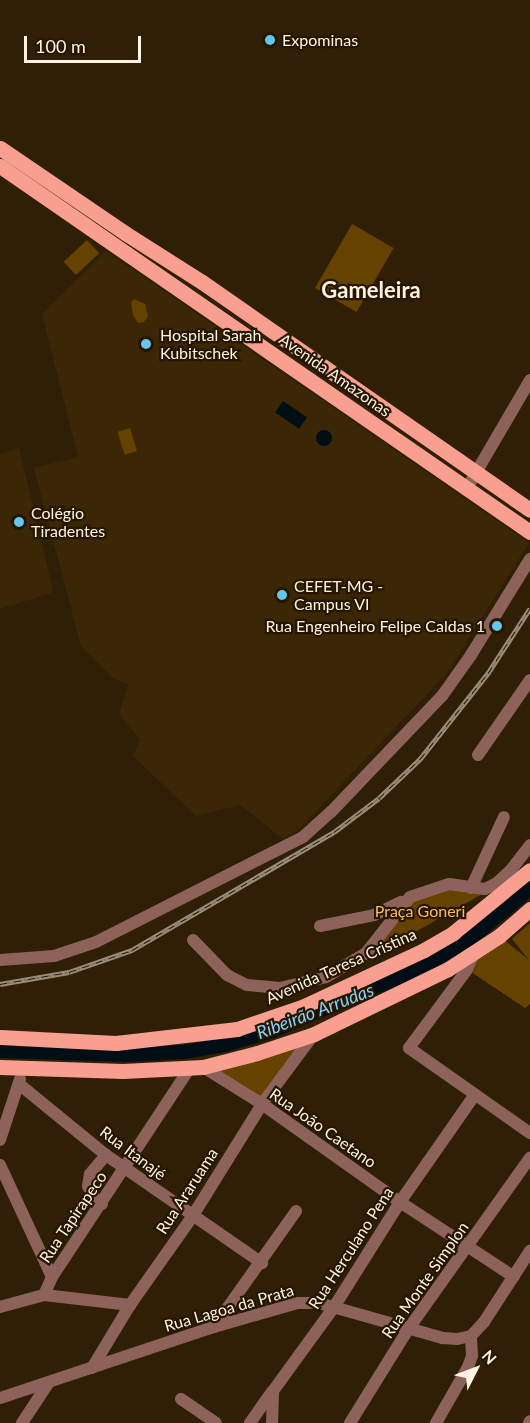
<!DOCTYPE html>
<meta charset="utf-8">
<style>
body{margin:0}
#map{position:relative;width:530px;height:1423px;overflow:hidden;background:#301f07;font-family:Lato,sans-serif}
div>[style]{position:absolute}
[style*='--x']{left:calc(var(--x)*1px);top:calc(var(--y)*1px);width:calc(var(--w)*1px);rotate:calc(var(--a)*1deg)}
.built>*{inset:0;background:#3b2605}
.green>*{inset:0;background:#664201;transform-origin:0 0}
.water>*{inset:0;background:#020e16;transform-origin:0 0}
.round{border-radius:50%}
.river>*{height:14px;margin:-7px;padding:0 7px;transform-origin:7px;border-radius:7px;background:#020e16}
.minor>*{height:12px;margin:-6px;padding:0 6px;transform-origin:6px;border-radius:6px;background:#8d625a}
.major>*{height:15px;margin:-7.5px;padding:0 7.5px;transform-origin:7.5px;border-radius:7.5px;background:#f99f90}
.rail>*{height:4.5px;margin-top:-2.25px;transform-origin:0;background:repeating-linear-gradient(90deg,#261600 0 7px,#9b8d7a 0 14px);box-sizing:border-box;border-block:2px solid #9b8d7a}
.dots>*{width:16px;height:16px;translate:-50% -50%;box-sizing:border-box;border:3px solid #261600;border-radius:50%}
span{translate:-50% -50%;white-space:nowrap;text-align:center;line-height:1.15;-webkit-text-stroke:4.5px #261600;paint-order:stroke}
.poi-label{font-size:16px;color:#fef3e4}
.left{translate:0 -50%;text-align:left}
.right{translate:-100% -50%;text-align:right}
.street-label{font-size:16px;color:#fef3e4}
.park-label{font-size:16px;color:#fabb63}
.water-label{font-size:18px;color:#85d1fb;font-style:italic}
.district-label{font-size:22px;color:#fef3e4;font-weight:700}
.north{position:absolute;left:446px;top:1339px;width:60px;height:60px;-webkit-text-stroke:4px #261600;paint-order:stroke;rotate:48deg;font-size:16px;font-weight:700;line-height:24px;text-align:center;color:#fef3e4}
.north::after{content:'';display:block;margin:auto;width:21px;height:27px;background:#fef3e4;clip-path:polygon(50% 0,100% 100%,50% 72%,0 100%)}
.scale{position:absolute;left:24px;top:36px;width:117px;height:27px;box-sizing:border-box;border:3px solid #fef3e4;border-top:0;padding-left:8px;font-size:18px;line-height:21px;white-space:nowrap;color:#fef3e4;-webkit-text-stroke:4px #261600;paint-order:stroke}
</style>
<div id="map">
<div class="built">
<div style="clip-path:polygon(106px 251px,529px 543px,447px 673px,300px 828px,283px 839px,240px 805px,196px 816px,133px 756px,140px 740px,119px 714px,128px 684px,113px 678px,81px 646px,34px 468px,78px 457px,42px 314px)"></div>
<div style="clip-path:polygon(19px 448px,53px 590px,51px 593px,0 609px,0 454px)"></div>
</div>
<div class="green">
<div style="left:352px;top:224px;width:48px;height:74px;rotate:30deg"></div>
<div style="left:87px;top:240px;width:18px;height:32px;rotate:47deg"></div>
<div style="clip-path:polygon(134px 299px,145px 304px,148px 316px,144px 322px,138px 323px,133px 315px,131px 303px)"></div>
<div style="left:130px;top:428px;width:24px;height:13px;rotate:73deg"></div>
<div style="clip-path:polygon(449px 884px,486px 892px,371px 957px,410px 897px)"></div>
<div style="clip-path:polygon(530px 923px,530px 1004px,525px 1008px,468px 970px,474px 955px,503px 939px,529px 960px,512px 939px)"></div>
<div style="clip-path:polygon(303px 1042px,261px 1098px,212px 1069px)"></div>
</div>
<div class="water">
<div style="left:283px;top:401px;width:29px;height:14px;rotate:34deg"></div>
<div class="round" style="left:316px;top:430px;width:16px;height:16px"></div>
</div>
<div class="river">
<div style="--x:0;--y:1051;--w:128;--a:1.8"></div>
<div style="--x:128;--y:1055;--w:56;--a:-3.1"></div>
<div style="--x:184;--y:1052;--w:42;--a:-9.7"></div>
<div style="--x:225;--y:1045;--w:49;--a:-16.6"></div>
<div style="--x:272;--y:1031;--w:160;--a:-22.9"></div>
<div style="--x:419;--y:969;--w:58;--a:-30.1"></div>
<div style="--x:469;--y:940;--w:80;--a:-39.9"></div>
</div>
<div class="minor">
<div style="--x:467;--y:488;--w:125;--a:-59.7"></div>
<div style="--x:478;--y:755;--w:91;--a:-55.3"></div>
<div style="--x:471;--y:888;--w:78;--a:-65.1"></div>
<div style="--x:320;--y:926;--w:55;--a:-11.5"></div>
<div style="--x:374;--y:915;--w:30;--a:-26"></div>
<div style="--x:193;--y:940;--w:49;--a:45.8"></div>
<div style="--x:227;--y:975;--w:22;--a:27"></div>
<div style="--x:247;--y:985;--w:33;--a:5"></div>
<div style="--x:280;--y:988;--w:47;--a:-13.4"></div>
<div style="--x:326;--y:977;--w:47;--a:-31"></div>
<div style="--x:366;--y:953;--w:71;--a:-51.8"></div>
<div style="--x:410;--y:897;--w:41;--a:-18.4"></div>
<div style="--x:449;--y:884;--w:36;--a:8"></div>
<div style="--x:485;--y:889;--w:13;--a:-27"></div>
<div style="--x:497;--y:883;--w:18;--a:-43"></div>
<div style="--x:510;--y:871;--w:33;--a:-52"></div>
<div style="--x:474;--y:953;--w:20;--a:114"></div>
<div style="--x:466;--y:971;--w:96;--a:126.5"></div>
<div style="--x:409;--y:1048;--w:148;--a:35.1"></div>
<div style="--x:0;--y:960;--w:54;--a:-4.2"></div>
<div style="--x:54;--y:956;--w:44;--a:-18.4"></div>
<div style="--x:96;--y:942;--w:232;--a:-26.9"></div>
<div style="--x:303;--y:837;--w:38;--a:-42"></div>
<div style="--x:331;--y:812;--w:161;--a:-46.3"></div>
<div style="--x:442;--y:696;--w:50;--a:-54.7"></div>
<div style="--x:471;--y:655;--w:113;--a:-58.4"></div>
<div style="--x:203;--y:1067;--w:70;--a:32.1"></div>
<div style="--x:262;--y:1104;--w:169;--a:35.4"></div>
<div style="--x:400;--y:1202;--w:136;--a:33.3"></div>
<div style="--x:19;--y:1084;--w:112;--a:39.2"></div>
<div style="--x:106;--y:1155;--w:190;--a:34.7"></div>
<div style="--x:0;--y:1140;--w:64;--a:-71.8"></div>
<div style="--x:0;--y:1165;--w:123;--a:65.1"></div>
<div style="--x:102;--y:1204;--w:7;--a:-146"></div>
<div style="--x:96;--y:1200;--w:16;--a:-120"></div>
<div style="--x:88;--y:1186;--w:12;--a:-81"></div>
<div style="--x:90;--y:1174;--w:25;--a:-50"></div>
<div style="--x:44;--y:1295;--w:20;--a:-66"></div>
<div style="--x:52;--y:1277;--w:250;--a:-56.6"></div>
<div style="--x:0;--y:1307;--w:46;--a:-15.3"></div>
<div style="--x:44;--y:1295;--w:87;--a:6.6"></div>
<div style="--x:214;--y:1327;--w:142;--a:-54.7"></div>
<div style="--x:471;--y:1336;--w:19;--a:-47"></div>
<div style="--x:484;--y:1322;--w:85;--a:-57.1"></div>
<div style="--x:92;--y:1368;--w:74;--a:-58.9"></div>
<div style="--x:130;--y:1305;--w:108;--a:-54.8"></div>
<div style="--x:192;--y:1217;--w:133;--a:-58.2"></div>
<div style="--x:262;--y:1104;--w:87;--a:-53.4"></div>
<div style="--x:0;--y:1398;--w:225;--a:-18.4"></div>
<div style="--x:214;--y:1327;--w:86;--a:-16.1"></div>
<div style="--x:297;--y:1303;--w:22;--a:0"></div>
<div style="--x:319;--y:1303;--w:129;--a:15.8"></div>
<div style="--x:443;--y:1338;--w:14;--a:4"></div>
<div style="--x:457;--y:1339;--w:14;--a:-12"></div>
<div style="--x:181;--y:1399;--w:42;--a:34.4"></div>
<div style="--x:22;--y:1423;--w:49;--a:-56.6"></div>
<div style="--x:250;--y:1423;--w:38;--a:-55"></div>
<div style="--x:272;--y:1423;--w:32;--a:-88"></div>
<div style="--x:273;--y:1391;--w:104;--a:-54"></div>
<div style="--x:334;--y:1307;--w:124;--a:-57.8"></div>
<div style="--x:400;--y:1202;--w:129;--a:-55.1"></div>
<div style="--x:350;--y:1423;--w:112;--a:-58.2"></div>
<div style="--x:409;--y:1328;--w:209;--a:-54.6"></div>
<div style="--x:436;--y:1423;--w:64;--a:-60.3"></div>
<div style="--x:468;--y:1367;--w:12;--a:-70"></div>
<div style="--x:472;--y:1356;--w:20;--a:-93"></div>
<div style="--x:529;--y:1423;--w:2;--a:-63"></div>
</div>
<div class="major">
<div style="--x:0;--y:148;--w:151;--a:34.2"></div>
<div style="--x:125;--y:233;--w:91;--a:32.5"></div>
<div style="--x:202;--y:282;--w:399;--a:34.8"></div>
<div style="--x:0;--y:166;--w:644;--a:34.63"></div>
<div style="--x:0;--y:1037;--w:116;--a:3"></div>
<div style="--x:116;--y:1043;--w:122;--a:-6.6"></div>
<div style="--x:237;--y:1029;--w:71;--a:-18.9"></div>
<div style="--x:304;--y:1006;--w:132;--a:-25"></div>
<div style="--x:424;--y:950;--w:34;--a:-30"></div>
<div style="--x:453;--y:933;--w:99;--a:-39.3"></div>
<div style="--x:0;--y:1067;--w:123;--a:1.9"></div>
<div style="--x:123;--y:1071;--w:80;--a:-2.9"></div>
<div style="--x:203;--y:1067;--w:56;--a:-14.5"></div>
<div style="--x:257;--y:1053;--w:60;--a:-18.4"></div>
<div style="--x:314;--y:1034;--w:149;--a:-25.9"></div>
<div style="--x:448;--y:969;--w:61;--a:-32.9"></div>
<div style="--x:499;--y:936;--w:41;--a:-41.1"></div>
</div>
<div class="rail">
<div style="--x:0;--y:984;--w:70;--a:-9.9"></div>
<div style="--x:69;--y:972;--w:67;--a:-19.2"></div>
<div style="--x:132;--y:950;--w:234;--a:-30.3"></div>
<div style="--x:334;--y:832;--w:56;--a:-37.1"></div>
<div style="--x:379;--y:798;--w:57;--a:-43.6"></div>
<div style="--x:420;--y:759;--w:110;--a:-51.7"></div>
<div style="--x:488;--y:673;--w:77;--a:-57.1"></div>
</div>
<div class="dots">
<div style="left:270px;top:40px;background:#64c5ee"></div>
<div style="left:146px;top:344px;background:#64c5ee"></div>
<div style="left:19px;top:522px;background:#64c5ee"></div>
<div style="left:282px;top:595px;background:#64c5ee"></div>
<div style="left:497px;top:626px;background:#64c5ee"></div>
</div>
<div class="poi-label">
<span class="left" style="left:282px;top:40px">Expominas</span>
<span class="left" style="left:160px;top:344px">Hospital Sarah<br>Kubitschek</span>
<span class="left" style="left:31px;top:522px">Colégio<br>Tiradentes</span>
<span class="left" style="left:294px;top:595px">CEFET-MG -<br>Campus VI</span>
<span class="right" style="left:485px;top:626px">Rua Engenheiro Felipe Caldas 1</span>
</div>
<div class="street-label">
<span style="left:335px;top:375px;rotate:35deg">Avenida Amazonas</span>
<span style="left:341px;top:966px;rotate:-24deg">Avenida Teresa Cristina</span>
<span style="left:323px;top:1128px;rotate:35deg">Rua João Caetano</span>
<span style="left:133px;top:1153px;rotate:37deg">Rua Itanajé</span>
<span style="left:187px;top:1191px;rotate:-57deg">Rua Araruama</span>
<span style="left:73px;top:1217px;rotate:-56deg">Rua Tapirapeco</span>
<span style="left:351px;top:1248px;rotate:-57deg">Rua Herculano Pena</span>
<span style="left:425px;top:1280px;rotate:-55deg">Rua Monte Simplon</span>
<span style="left:229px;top:1308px;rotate:-16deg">Rua Lagoa da Prata</span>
</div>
<div class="park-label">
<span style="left:420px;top:911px">Praça Goneri</span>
</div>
<div class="water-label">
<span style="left:315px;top:1011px;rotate:-21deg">Ribeirão Arrudas</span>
</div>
<div class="district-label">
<span style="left:371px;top:290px">Gameleira</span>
</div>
<div class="north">N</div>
<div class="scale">100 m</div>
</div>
